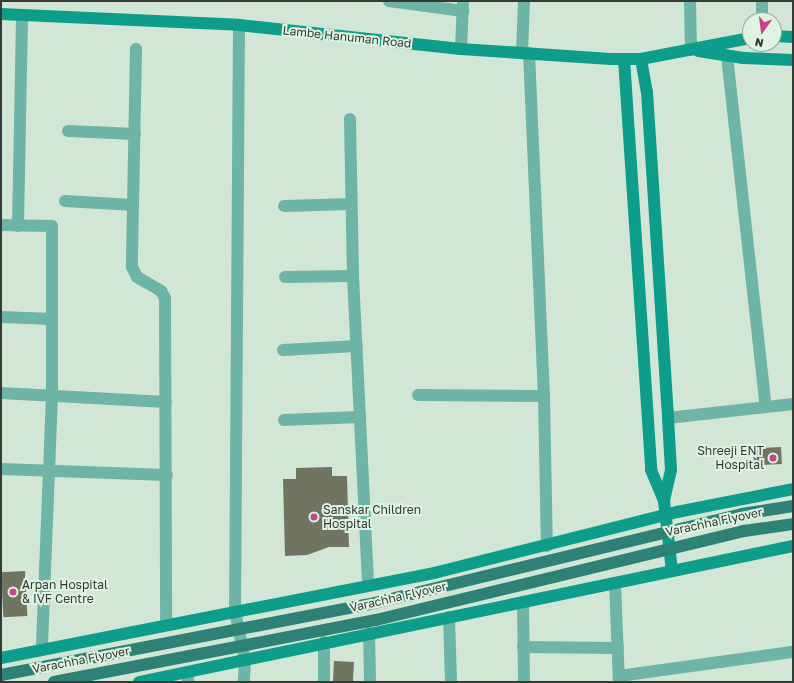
<!DOCTYPE html>
<style>
body{margin:0}
#map{position:relative;width:794px;height:683px;overflow:hidden;background:#d2e6d5;font-family:"Golos Text",sans-serif}
div>[style]{position:absolute}
[style*='--x']{left:calc(var(--x)*1px);top:calc(var(--y)*1px);width:calc(var(--w)*1px);rotate:calc(var(--a)*1deg)}
.building>*{inset:0;background:#707561;transform-origin:0 0}
.street>*{height:12px;margin:-6px;padding:0 6px;transform-origin:6px;border-radius:6px;background:#6eb4a7}
.secondary>*{height:12px;margin:-6px;padding:0 6px;transform-origin:6px;border-radius:6px;background:#0e9d8b}
.primary-bridge>*{height:12px;margin:-6px;padding:0 6px;transform-origin:6px;border-radius:6px;background:#2e8275}
.dots>*{width:11px;height:11px;translate:-50% -50%;box-sizing:border-box;border:2px solid #dff3e2;border-radius:50%}
span{translate:-50% -50%;white-space:nowrap;text-align:center;line-height:1.15;-webkit-text-stroke:4px #dff3e2;paint-order:stroke}
.street-label{font-size:12px;color:#333b34}
.poi-label{font-size:12px;color:#333b34}
.right{translate:-100% -50%;text-align:right}
.left{translate:0 -50%;text-align:left}
.frame{position:absolute;inset:0;border:2px solid #333b34;pointer-events:none}
.north{position:absolute;left:742px;top:12px;width:40px;height:40px;box-sizing:border-box;background:#dff3e2;border:1px solid #9aa99c;border-radius:50%;rotate:194deg;font-size:11px;font-weight:700;line-height:16px;text-align:center;color:#333b34}
.north::after{content:'';display:block;margin:auto;width:14px;height:18px;background:#c84387;clip-path:polygon(50% 0,100% 100%,50% 72%,0 100%)}
</style>
<div id="map">
<div class="building">
<div style="left:781px;top:447px;width:17px;height:28px;rotate:87deg"></div>
<div style="clip-path:polygon(332px 467px,332px 476px,347px 476px,349px 547px,329px 547px,307px 555px,285px 556px,283px 479px,296px 479px,296px 468px)"></div>
<div style="left:25px;top:571px;width:45px;height:24px;rotate:87deg"></div>
<div style="left:334px;top:661px;width:20px;height:21px;rotate:3deg"></div>
</div>
<div class="street">
<div style="--x:389;--y:1;--w:75;--a:7.7"></div>
<div style="--x:690;--y:1;--w:49;--a:88.8"></div>
<div style="--x:762;--y:1;--w:19;--a:90"></div>
<div style="--x:239;--y:25;--w:586;--a:90.39"></div>
<div style="--x:235;--y:611;--w:50;--a:78.5"></div>
<div style="--x:245;--y:660;--w:22;--a:93"></div>
<div style="--x:136;--y:49;--w:218;--a:91.1"></div>
<div style="--x:132;--y:267;--w:11;--a:63"></div>
<div style="--x:137;--y:277;--w:28;--a:30"></div>
<div style="--x:161;--y:291;--w:8;--a:60"></div>
<div style="--x:165;--y:298;--w:326;--a:89.8"></div>
<div style="--x:461;--y:49;--w:48;--a:-87.6"></div>
<div style="--x:522;--y:53;--w:52;--a:-87.8"></div>
<div style="--x:529;--y:53;--w:343;--a:87.5"></div>
<div style="--x:544;--y:396;--w:150;--a:88.9"></div>
<div style="--x:727;--y:56;--w:353;--a:83.7"></div>
<div style="--x:350;--y:119;--w:157;--a:88.9"></div>
<div style="--x:353;--y:276;--w:309;--a:87.2"></div>
<div style="--x:68;--y:131;--w:67;--a:2.6"></div>
<div style="--x:65;--y:201;--w:68;--a:3.4"></div>
<div style="--x:284;--y:206;--w:67;--a:-1.7"></div>
<div style="--x:1;--y:225;--w:51;--a:1.1"></div>
<div style="--x:52;--y:226;--w:170;--a:90"></div>
<div style="--x:52;--y:396;--w:254;--a:92.3"></div>
<div style="--x:18;--y:226;--w:210;--a:-88.9"></div>
<div style="--x:285;--y:277;--w:68;--a:-0.8"></div>
<div style="--x:1;--y:317;--w:51;--a:2.2"></div>
<div style="--x:283;--y:350;--w:74;--a:-3.1"></div>
<div style="--x:1;--y:393;--w:165;--a:3.1"></div>
<div style="--x:418;--y:395;--w:126;--a:0.5"></div>
<div style="--x:668;--y:418;--w:126;--a:-6.4"></div>
<div style="--x:284;--y:420;--w:76;--a:-2.3"></div>
<div style="--x:1;--y:469;--w:166;--a:2.1"></div>
<div style="--x:615;--y:583;--w:99;--a:87.7"></div>
<div style="--x:523;--y:602;--w:80;--a:89.3"></div>
<div style="--x:449;--y:617;--w:65;--a:88.2"></div>
<div style="--x:369;--y:633;--w:49;--a:88.8"></div>
<div style="--x:523;--y:647;--w:95;--a:0.6"></div>
<div style="--x:619;--y:676;--w:176;--a:-7.9"></div>
<div style="--x:188;--y:682;--w:10;--a:-90"></div>
<div style="--x:324;--y:682;--w:40;--a:-90"></div>
</div>
<div class="secondary">
<div style="--x:1;--y:14;--w:238;--a:2.6"></div>
<div style="--x:239;--y:25;--w:223;--a:6.2"></div>
<div style="--x:461;--y:49;--w:150;--a:3.8"></div>
<div style="--x:611;--y:59;--w:30;--a:0"></div>
<div style="--x:641;--y:59;--w:111;--a:-10.9"></div>
<div style="--x:774;--y:36;--w:19;--a:3"></div>
<div style="--x:698;--y:51;--w:46;--a:8.8"></div>
<div style="--x:743;--y:58;--w:50;--a:2.3"></div>
<div style="--x:624;--y:59;--w:412;--a:86.2"></div>
<div style="--x:651;--y:470;--w:34;--a:67"></div>
<div style="--x:664;--y:501;--w:70;--a:83.5"></div>
<div style="--x:641;--y:59;--w:34;--a:80"></div>
<div style="--x:647;--y:92;--w:327;--a:86.3"></div>
<div style="--x:668;--y:418;--w:52;--a:86.7"></div>
<div style="--x:671;--y:470;--w:32;--a:103"></div>
<div style="--x:1;--y:658;--w:441;--a:-11.1"></div>
<div style="--x:434;--y:573;--w:251;--a:-14.1"></div>
<div style="--x:677;--y:512;--w:118;--a:-11.2"></div>
<div style="--x:139;--y:682;--w:668;--a:-11.75"></div>
</div>
<div class="primary-bridge">
<div style="--x:1;--y:675;--w:372;--a:-10.9"></div>
<div style="--x:366;--y:605;--w:387;--a:-13.6"></div>
<div style="--x:742;--y:514;--w:52;--a:-8.9"></div>
<div style="--x:54;--y:682;--w:328;--a:-10.9"></div>
<div style="--x:376;--y:620;--w:379;--a:-13.6"></div>
<div style="--x:744;--y:531;--w:49;--a:-8.1"></div>
</div>
<div class="dots">
<div style="left:773px;top:458px;background:#c84387"></div>
<div style="left:314px;top:517px;background:#c84387"></div>
<div style="left:13px;top:592px;background:#c84387"></div>
</div>
<div class="street-label">
<span style="left:347px;top:37px;rotate:6deg">Lambe Hanuman Road</span>
<span style="left:714px;top:522px;rotate:-12deg">Varachha Flyover</span>
<span style="left:398px;top:597px;rotate:-13deg">Varachha Flyover</span>
<span style="left:81px;top:660px;rotate:-11deg">Varachha Flyover</span>
</div>
<div class="poi-label">
<span class="right" style="left:764px;top:458px">Shreeji ENT<br>Hospital</span>
<span class="left" style="left:323px;top:517px">Sanskar Children<br>Hospital</span>
<span class="left" style="left:22px;top:592px">Arpan Hospital<br>&amp; IVF Centre</span>
</div>
<div class="frame"></div>
<div class="north">N</div>
</div>
